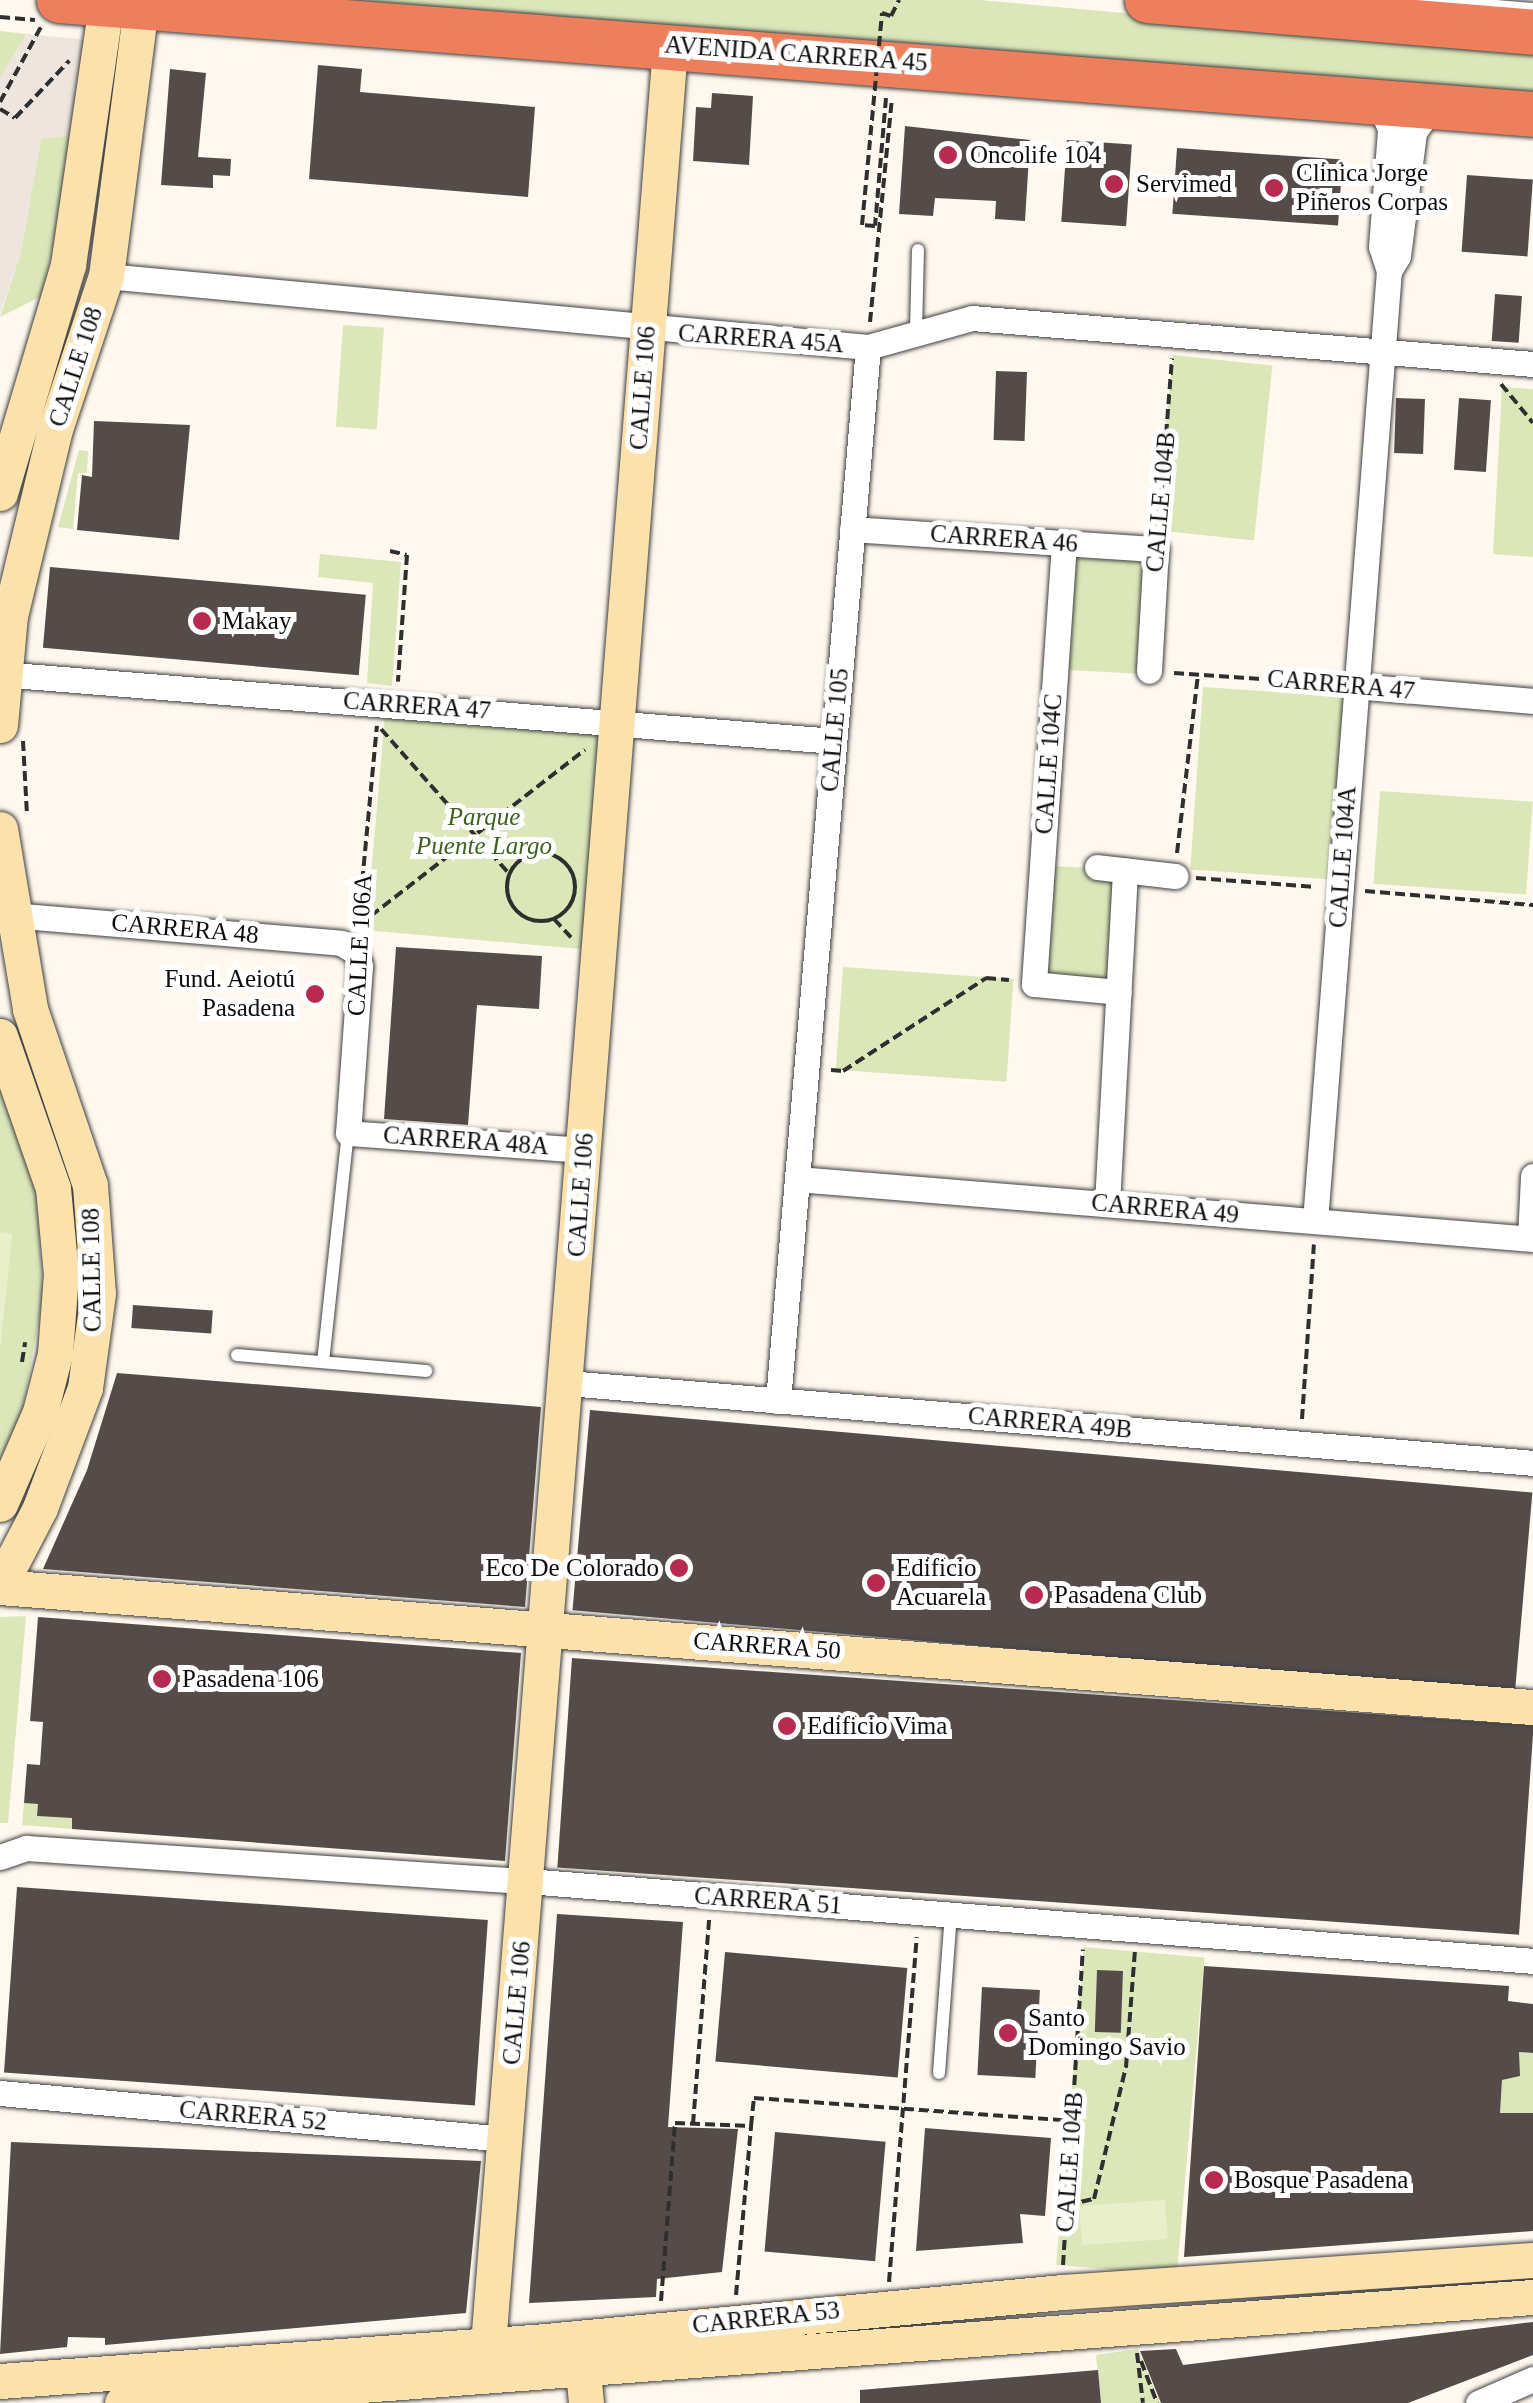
<!DOCTYPE html>
<meta charset="utf-8">
<style>
body{margin:0}
#map{position:relative;width:1533px;height:2403px;overflow:hidden;background:#fef8ee;font-family:"Times New Roman",serif}
div>[style]{position:absolute}
[style*='--x']{left:calc(var(--x)*1px);top:calc(var(--y)*1px);width:calc(var(--w)*1px);rotate:calc(var(--a)*1deg)}
.green>*{inset:0;background:#dbe7b9;transform-origin:0 0}
.pitch>*{inset:0;background:#eaefcb;transform-origin:0 0}
.plaza>*{inset:0;background:#eee6de}
.building>*{inset:0;background:#554c4a;transform-origin:0 0}
.path>*{height:4px;margin-top:-2px;transform-origin:0;background:repeating-linear-gradient(90deg,#2f2f2f 0 10px,transparent 0 15px)}
.path>.ring{margin:-2px;padding:0;box-sizing:content-box;background:none;border:4px solid #2f2f2f;border-radius:50%}
.roads{filter:drop-shadow(0 0 2px #404040) drop-shadow(0 0 2px #404040)}
.lane>*{height:12px;margin:-6px;padding:0 6px;transform-origin:6px;border-radius:6px;background:#fff}
.street>*{height:25px;margin:-12.5px;padding:0 12.5px;transform-origin:12.5px;border-radius:12.5px;background:#fff}
.secondary>*{height:35px;margin:-17.5px;padding:0 17.5px;transform-origin:17.5px;border-radius:17.5px;background:#fbe1ac}
.highway>*{height:45px;margin:-22.5px;padding:0 22.5px;transform-origin:22.5px;border-radius:22.5px;background:#ee7f5d}
.path-bridge>*{height:4px;margin-top:-2px;transform-origin:0;background:repeating-linear-gradient(90deg,#2f2f2f 0 10px,transparent 0 15px)}
.dots>*{width:28px;height:28px;translate:-50% -50%;box-sizing:border-box;border:5px solid #fff;border-radius:50%}
span{translate:-50% -50%;white-space:nowrap;text-align:center;line-height:1.15;-webkit-text-stroke:10px #fff;paint-order:stroke}
.street-label{font-size:25px;color:#0d0d0d}
.poi-label{font-size:25px;color:#0d0d0d}
.left{translate:0 -50%;text-align:left}
.right{translate:-100% -50%;text-align:right}
.park-label{font-size:25px;color:#3c6220;font-style:italic}
</style>
<div id="map">
<div class="green">
<div style="clip-path:polygon(177px 0,979px 0,1533px 50px,1533px 105px)"></div>
<div style="clip-path:polygon(0 31px,27px 34px,1px 77px,0 77px)"></div>
<div style="clip-path:polygon(77px 135px,42px 296px,0 317px,21px 251px,41px 138px)"></div>
<div style="left:343px;top:325px;width:41px;height:102px;rotate:4deg"></div>
<div style="left:1173px;top:355px;width:100px;height:176px;rotate:6deg"></div>
<div style="clip-path:polygon(1502px 387px,1533px 389px,1533px 557px,1493px 554px)"></div>
<div style="clip-path:polygon(79px 450px,88px 451px,87px 473px,78px 473px,73px 529px,58px 527px)"></div>
<div style="clip-path:polygon(320px 554px,401px 562px,392px 686px,367px 683px,373px 583px,318px 577px)"></div>
<div style="left:1069px;top:557px;width:76px;height:113px;rotate:3deg"></div>
<div style="left:1203px;top:687px;width:144px;height:183px;rotate:4deg"></div>
<div style="left:385px;top:715px;width:218px;height:216px;rotate:5deg"></div>
<div style="left:1380px;top:791px;width:153px;height:93px;rotate:4deg"></div>
<div style="left:1052px;top:866px;width:71px;height:113px;rotate:3deg"></div>
<div style="left:843px;top:967px;width:171px;height:103px;rotate:4deg"></div>
<div style="clip-path:polygon(0 1059px,34px 1157px,43px 1296px,19px 1429px,0 1470px)"></div>
<div style="clip-path:polygon(26px 1616px,8px 1823px,0 1823px,0 1617px)"></div>
<div style="clip-path:polygon(24px 1803px,38px 1804px,38px 1816px,58px 1817px,74px 1804px,72px 1829px,22px 1825px)"></div>
<div style="left:1084px;top:1947px;width:121px;height:319px;rotate:5deg"></div>
<div style="clip-path:polygon(1519px 2052px,1533px 2053px,1533px 2113px,1500px 2113px,1502px 2080px,1519px 2076px)"></div>
<div style="clip-path:polygon(1138px 2349px,1160px 2403px,1101px 2403px,1096px 2355px)"></div>
</div>
<div class="pitch">
<div style="clip-path:polygon(0 1232px,12px 1234px,0 1351px)"></div>
<div style="left:1165px;top:2200px;width:39px;height:86px;rotate:86deg"></div>
</div>
<div class="plaza">
<div style="clip-path:polygon(27px 34px,90px 40px,77px 135px,41px 139px,21px 251px,0 314px,0 77px)"></div>
</div>
<div class="building">
<div style="clip-path:polygon(318px 65px,362px 69px,360px 92px,535px 107px,528px 197px,309px 179px)"></div>
<div style="clip-path:polygon(170px 69px,206px 73px,198px 157px,231px 159px,230px 176px,213px 175px,213px 188px,161px 185px)"></div>
<div style="clip-path:polygon(712px 93px,753px 96px,749px 165px,693px 161px,696px 107px,711px 108px)"></div>
<div style="clip-path:polygon(905px 126px,1030px 140px,1025px 221px,995px 219px,996px 201px,935px 198px,933px 216px,899px 214px)"></div>
<div style="left:1067px;top:140px;width:65px;height:82px;rotate:4deg"></div>
<div style="left:1177px;top:148px;width:166px;height:66px;rotate:4deg"></div>
<div style="left:1467px;top:175px;width:66px;height:77px;rotate:4deg"></div>
<div style="left:1495px;top:294px;width:27px;height:47px;rotate:4deg"></div>
<div style="left:996px;top:371px;width:31px;height:69px;rotate:2deg"></div>
<div style="left:1396px;top:398px;width:29px;height:55px;rotate:2deg"></div>
<div style="left:1459px;top:398px;width:32px;height:72px;rotate:4deg"></div>
<div style="clip-path:polygon(94px 421px,190px 425px,179px 540px,77px 530px,82px 475px,92px 477px)"></div>
<div style="left:50px;top:567px;width:317px;height:81px;rotate:5deg"></div>
<div style="clip-path:polygon(396px 947px,542px 956px,539px 1009px,477px 1005px,468px 1125px,384px 1119px)"></div>
<div style="left:133px;top:1305px;width:80px;height:23px;rotate:4deg"></div>
<div style="clip-path:polygon(117px 1373px,541px 1407px,525px 1607px,43px 1569px,87px 1470px)"></div>
<div style="left:590px;top:1410px;width:946px;height:201px;rotate:5deg"></div>
<div style="clip-path:polygon(38px 1617px,521px 1653px,505px 1861px,72px 1829px,72px 1818px,37px 1816px,38px 1804px,24px 1803px,27px 1764px,40px 1765px,43px 1722px,30px 1721px)"></div>
<div style="left:572px;top:1658px;width:964px;height:210px;rotate:4deg"></div>
<div style="left:17px;top:1887px;width:472px;height:186px;rotate:4deg"></div>
<div style="clip-path:polygon(557px 1914px,683px 1922px,668px 2127px,738px 2129px,722px 2272px,657px 2279px,656px 2297px,529px 2303px)"></div>
<div style="left:725px;top:1952px;width:183px;height:110px;rotate:5deg"></div>
<div style="clip-path:polygon(1204px 1966px,1509px 1986px,1508px 2001px,1533px 2004px,1533px 2053px,1519px 2052px,1520px 2076px,1502px 2080px,1500px 2113px,1533px 2113px,1533px 2231px,1184px 2257px)"></div>
<div style="left:1097px;top:1970px;width:26px;height:62px;rotate:2deg"></div>
<div style="left:982px;top:1987px;width:58px;height:88px;rotate:3deg"></div>
<div style="clip-path:polygon(925px 2128px,1051px 2138px,1045px 2216px,1020px 2214px,1023px 2243px,916px 2251px)"></div>
<div style="left:775px;top:2132px;width:111px;height:120px;rotate:5deg"></div>
<div style="clip-path:polygon(11px 2142px,481px 2161px,466px 2313px,105px 2345px,105px 2338px,68px 2337px,67px 2347px,0 2354px)"></div>
<div style="clip-path:polygon(1533px 2322px,1533px 2355px,1408px 2403px,1161px 2403px,1140px 2351px,1176px 2349px,1183px 2365px)"></div>
<div style="clip-path:polygon(1098px 2370px,1101px 2403px,860px 2403px,860px 2390px)"></div>
</div>
<div class="path">
<div style="--x:0;--y:17;--w:35;--a:5"></div>
<div style="--x:0;--y:102;--w:88;--a:-61.4"></div>
<div style="--x:0;--y:109;--w:17;--a:31"></div>
<div style="--x:15;--y:118;--w:79;--a:-46.5"></div>
<div style="--x:870;--y:322;--w:225;--a:-84.4"></div>
<div style="--x:1501;--y:384;--w:50;--a:50.6"></div>
<div style="--x:1159;--y:524;--w:166;--a:-85.5"></div>
<div style="--x:390;--y:551;--w:17;--a:13"></div>
<div style="--x:407;--y:555;--w:127;--a:94.1"></div>
<div style="--x:1174;--y:673;--w:160;--a:3.9"></div>
<div style="--x:381;--y:729;--w:195;--a:48.5"></div>
<div style="--x:23;--y:741;--w:75;--a:86.9"></div>
<div style="--x:1177;--y:853;--w:180;--a:-83.3"></div>
<div class="ring" style="left:507px;top:853px;width:64px;height:64px"></div>
<div style="--x:1196;--y:878;--w:120;--a:4.3"></div>
<div style="--x:1365;--y:891;--w:169;--a:4.8"></div>
<div style="--x:554;--y:919;--w:25;--a:47"></div>
<div style="--x:359;--y:925;--w:286;--a:-37.8"></div>
<div style="--x:358;--y:926;--w:201;--a:-84.6"></div>
<div style="--x:831;--y:1070;--w:12;--a:5"></div>
<div style="--x:843;--y:1071;--w:171;--a:-33"></div>
<div style="--x:986;--y:978;--w:23;--a:5"></div>
<div style="--x:22;--y:1362;--w:20;--a:-81"></div>
<div style="--x:1302;--y:1419;--w:175;--a:-86.1"></div>
<div style="--x:693;--y:2124;--w:206;--a:-85.5"></div>
<div style="--x:1067;--y:2205;--w:28;--a:-13"></div>
<div style="--x:1094;--y:2199;--w:136;--a:-76.4"></div>
<div style="--x:1126;--y:2067;--w:116;--a:-85.6"></div>
<div style="--x:1063;--y:2265;--w:316;--a:-86.4"></div>
<div style="--x:889;--y:2282;--w:346;--a:-85.4"></div>
<div style="--x:736;--y:2295;--w:170;--a:-84.9"></div>
<div style="--x:661;--y:2301;--w:179;--a:-85.5"></div>
<div style="--x:675;--y:2123;--w:76;--a:2.3"></div>
<div style="--x:751;--y:2126;--w:28;--a:-84"></div>
<div style="--x:754;--y:2098;--w:320;--a:4.1"></div>
<div style="--x:1137;--y:2353;--w:50;--a:83.2"></div>
<div style="--x:1141;--y:2361;--w:45;--a:69.1"></div>
</div>
<div class="roads">
<div class="lane">
<div style="--x:1423;--y:0;--w:110;--a:4.7"></div>
<div style="--x:916;--y:331;--w:81;--a:-88.6"></div>
<div style="--x:237;--y:1355;--w:190;--a:4.8"></div>
<div style="--x:323;--y:1362;--w:230;--a:-83.8"></div>
<div style="--x:939;--y:2073;--w:158;--a:-85.7"></div>
</div>
<div class="street">
<div style="--x:1389;--y:271;--w:17;--a:-59"></div>
<div style="--x:1398;--y:256;--w:125;--a:-82.6"></div>
<div style="--x:1414;--y:132;--w:33;--a:-55"></div>
<div style="--x:106;--y:276;--w:765;--a:5.32"></div>
<div style="--x:868;--y:347;--w:108;--a:-15.6"></div>
<div style="--x:972;--y:318;--w:563;--a:4.69"></div>
<div style="--x:852;--y:529;--w:305;--a:3.8"></div>
<div style="--x:1156;--y:549;--w:122;--a:93.3"></div>
<div style="--x:1064;--y:543;--w:442;--a:93.9"></div>
<div style="--x:1034;--y:984;--w:85;--a:5.4"></div>
<div style="--x:0;--y:674;--w:837;--a:4.59"></div>
<div style="--x:1356;--y:686;--w:178;--a:4.8"></div>
<div style="--x:1097;--y:867;--w:79;--a:6.6"></div>
<div style="--x:11;--y:915;--w:331;--a:4.8"></div>
<div style="--x:341;--y:943;--w:17;--a:31"></div>
<div style="--x:356;--y:952;--w:15;--a:74"></div>
<div style="--x:360;--y:966;--w:167;--a:94.1"></div>
<div style="--x:348;--y:1133;--w:238;--a:4.1"></div>
<div style="--x:797;--y:1179;--w:738;--a:4.66"></div>
<div style="--x:1107;--y:1204;--w:334;--a:-86.9"></div>
<div style="--x:1315;--y:1221;--w:953;--a:-85.55"></div>
<div style="--x:1389;--y:271;--w:25;--a:-108"></div>
<div style="--x:1381;--y:247;--w:118;--a:-85.6"></div>
<div style="--x:1390;--y:129;--w:31;--a:-112"></div>
<div style="--x:1530;--y:1238;--w:62;--a:-87.2"></div>
<div style="--x:567;--y:1383;--w:969;--a:4.73"></div>
<div style="--x:778;--y:1401;--w:1058;--a:-85.12"></div>
<div style="--x:0;--y:1857;--w:28;--a:-19"></div>
<div style="--x:26;--y:1848;--w:489;--a:3.8"></div>
<div style="--x:514;--y:1880;--w:1022;--a:4.54"></div>
<div style="--x:0;--y:2093;--w:507;--a:5.2"></div>
<div style="--x:1478;--y:2403;--w:60;--a:-23.6"></div>
</div>
<div class="secondary">
<div style="--x:0;--y:493;--w:238;--a:-73.4"></div>
<div style="--x:68;--y:265;--w:265;--a:-81.7"></div>
<div style="--x:0;--y:725;--w:109;--a:-84.8"></div>
<div style="--x:10;--y:616;--w:192;--a:-76.5"></div>
<div style="--x:55;--y:429;--w:161;--a:-71.6"></div>
<div style="--x:106;--y:276;--w:272;--a:-82.6"></div>
<div style="--x:0;--y:829;--w:182;--a:80.5"></div>
<div style="--x:30;--y:1009;--w:186;--a:71.2"></div>
<div style="--x:90;--y:1185;--w:108;--a:85.8"></div>
<div style="--x:98;--y:1293;--w:96;--a:97.8"></div>
<div style="--x:85;--y:1388;--w:128;--a:110.6"></div>
<div style="--x:40;--y:1508;--w:87;--a:117.5"></div>
<div style="--x:0;--y:1036;--w:161;--a:70.8"></div>
<div style="--x:53;--y:1188;--w:86;--a:84.7"></div>
<div style="--x:61;--y:1274;--w:80;--a:94.3"></div>
<div style="--x:55;--y:1354;--w:60;--a:104.5"></div>
<div style="--x:40;--y:1412;--w:100;--a:113.5"></div>
<div style="--x:0;--y:1587;--w:1538;--a:4.48"></div>
<div style="--x:488;--y:2345;--w:2306;--a:-85.47"></div>
<div style="--x:581;--y:2348;--w:55;--a:84.8"></div>
<div style="--x:0;--y:2381;--w:547;--a:-4.19"></div>
<div style="--x:546;--y:2341;--w:518;--a:-5.42"></div>
<div style="--x:1062;--y:2292;--w:472;--a:-3.9"></div>
<div style="--x:122;--y:2403;--w:1415;--a:-4.3"></div>
</div>
<div class="highway">
<div style="--x:59;--y:0;--w:1478;--a:4.42"></div>
<div style="--x:1147;--y:0;--w:387;--a:4.7"></div>
</div>
</div>
<div class="path-bridge">
<div style="--x:886;--y:98;--w:128;--a:94.9"></div>
<div style="--x:875;--y:226;--w:13;--a:-176"></div>
<div style="--x:862;--y:225;--w:213;--a:-84.6"></div>
<div style="--x:882;--y:13;--w:9;--a:18"></div>
<div style="--x:891;--y:16;--w:18;--a:-63"></div>
</div>
<div class="dots">
<div style="left:948px;top:155px;background:#b72b50"></div>
<div style="left:1114px;top:184px;background:#b72b50"></div>
<div style="left:1274px;top:188px;background:#b72b50"></div>
<div style="left:202px;top:621px;background:#b72b50"></div>
<div style="left:315px;top:994px;background:#b72b50"></div>
<div style="left:679px;top:1568px;background:#b72b50"></div>
<div style="left:876px;top:1583px;background:#b72b50"></div>
<div style="left:1034px;top:1595px;background:#b72b50"></div>
<div style="left:162px;top:1679px;background:#b72b50"></div>
<div style="left:787px;top:1726px;background:#b72b50"></div>
<div style="left:1008px;top:2033px;background:#b72b50"></div>
<div style="left:1214px;top:2180px;background:#b72b50"></div>
</div>
<div class="street-label">
<span style="left:796px;top:54px;rotate:4deg">AVENIDA CARRERA 45</span>
<span style="left:761px;top:339px;rotate:4deg">CARRERA 45A</span>
<span style="left:76px;top:367px;rotate:-72deg">CALLE 108</span>
<span style="left:643px;top:388px;rotate:-86deg">CALLE 106</span>
<span style="left:1161px;top:502px;rotate:-85deg">CALLE 104B</span>
<span style="left:1004px;top:539px;rotate:4deg">CARRERA 46</span>
<span style="left:1341px;top:685px;rotate:5deg">CARRERA 47</span>
<span style="left:417px;top:706px;rotate:4deg">CARRERA 47</span>
<span style="left:835px;top:730px;rotate:-85deg">CALLE 105</span>
<span style="left:1049px;top:764px;rotate:-86deg">CALLE 104C</span>
<span style="left:1343px;top:857px;rotate:-86deg">CALLE 104A</span>
<span style="left:185px;top:929px;rotate:5deg">CARRERA 48</span>
<span style="left:360px;top:945px;rotate:-87deg">CALLE 106A</span>
<span style="left:466px;top:1141px;rotate:4deg">CARRERA 48A</span>
<span style="left:581px;top:1195px;rotate:-86deg">CALLE 106</span>
<span style="left:1165px;top:1209px;rotate:5deg">CARRERA 49</span>
<span style="left:92px;top:1270px;rotate:-91deg">CALLE 108</span>
<span style="left:1050px;top:1423px;rotate:5deg">CARRERA 49B</span>
<span style="left:767px;top:1646px;rotate:4deg">CARRERA 50</span>
<span style="left:768px;top:1901px;rotate:4deg">CARRERA 51</span>
<span style="left:517px;top:2003px;rotate:-85deg">CALLE 106</span>
<span style="left:253px;top:2116px;rotate:5deg">CARRERA 52</span>
<span style="left:1070px;top:2162px;rotate:-86deg">CALLE 104B</span>
<span style="left:766px;top:2318px;rotate:-6deg">CARRERA 53</span>
</div>
<div class="poi-label">
<span class="left" style="left:970px;top:155px">Oncolife 104</span>
<span class="left" style="left:1296px;top:188px">Clinica Jorge<br>Piñeros Corpas</span>
<span class="left" style="left:1136px;top:184px">Servimed</span>
<span class="left" style="left:222px;top:621px">Makay</span>
<span class="right" style="left:295px;top:994px">Fund. Aeiotú<br>Pasadena</span>
<span class="right" style="left:659px;top:1568px">Eco De Colorado</span>
<span class="left" style="left:896px;top:1583px">Edificio<br>Acuarela</span>
<span class="left" style="left:1054px;top:1595px">Pasadena Club</span>
<span class="left" style="left:182px;top:1679px">Pasadena 106</span>
<span class="left" style="left:807px;top:1726px">Edificio Vima</span>
<span class="left" style="left:1028px;top:2033px">Santo<br>Domingo Savio</span>
<span class="left" style="left:1234px;top:2180px">Bosque Pasadena</span>
</div>
<div class="park-label">
<span style="left:484px;top:832px">Parque<br>Puente Largo</span>
</div>
</div>
